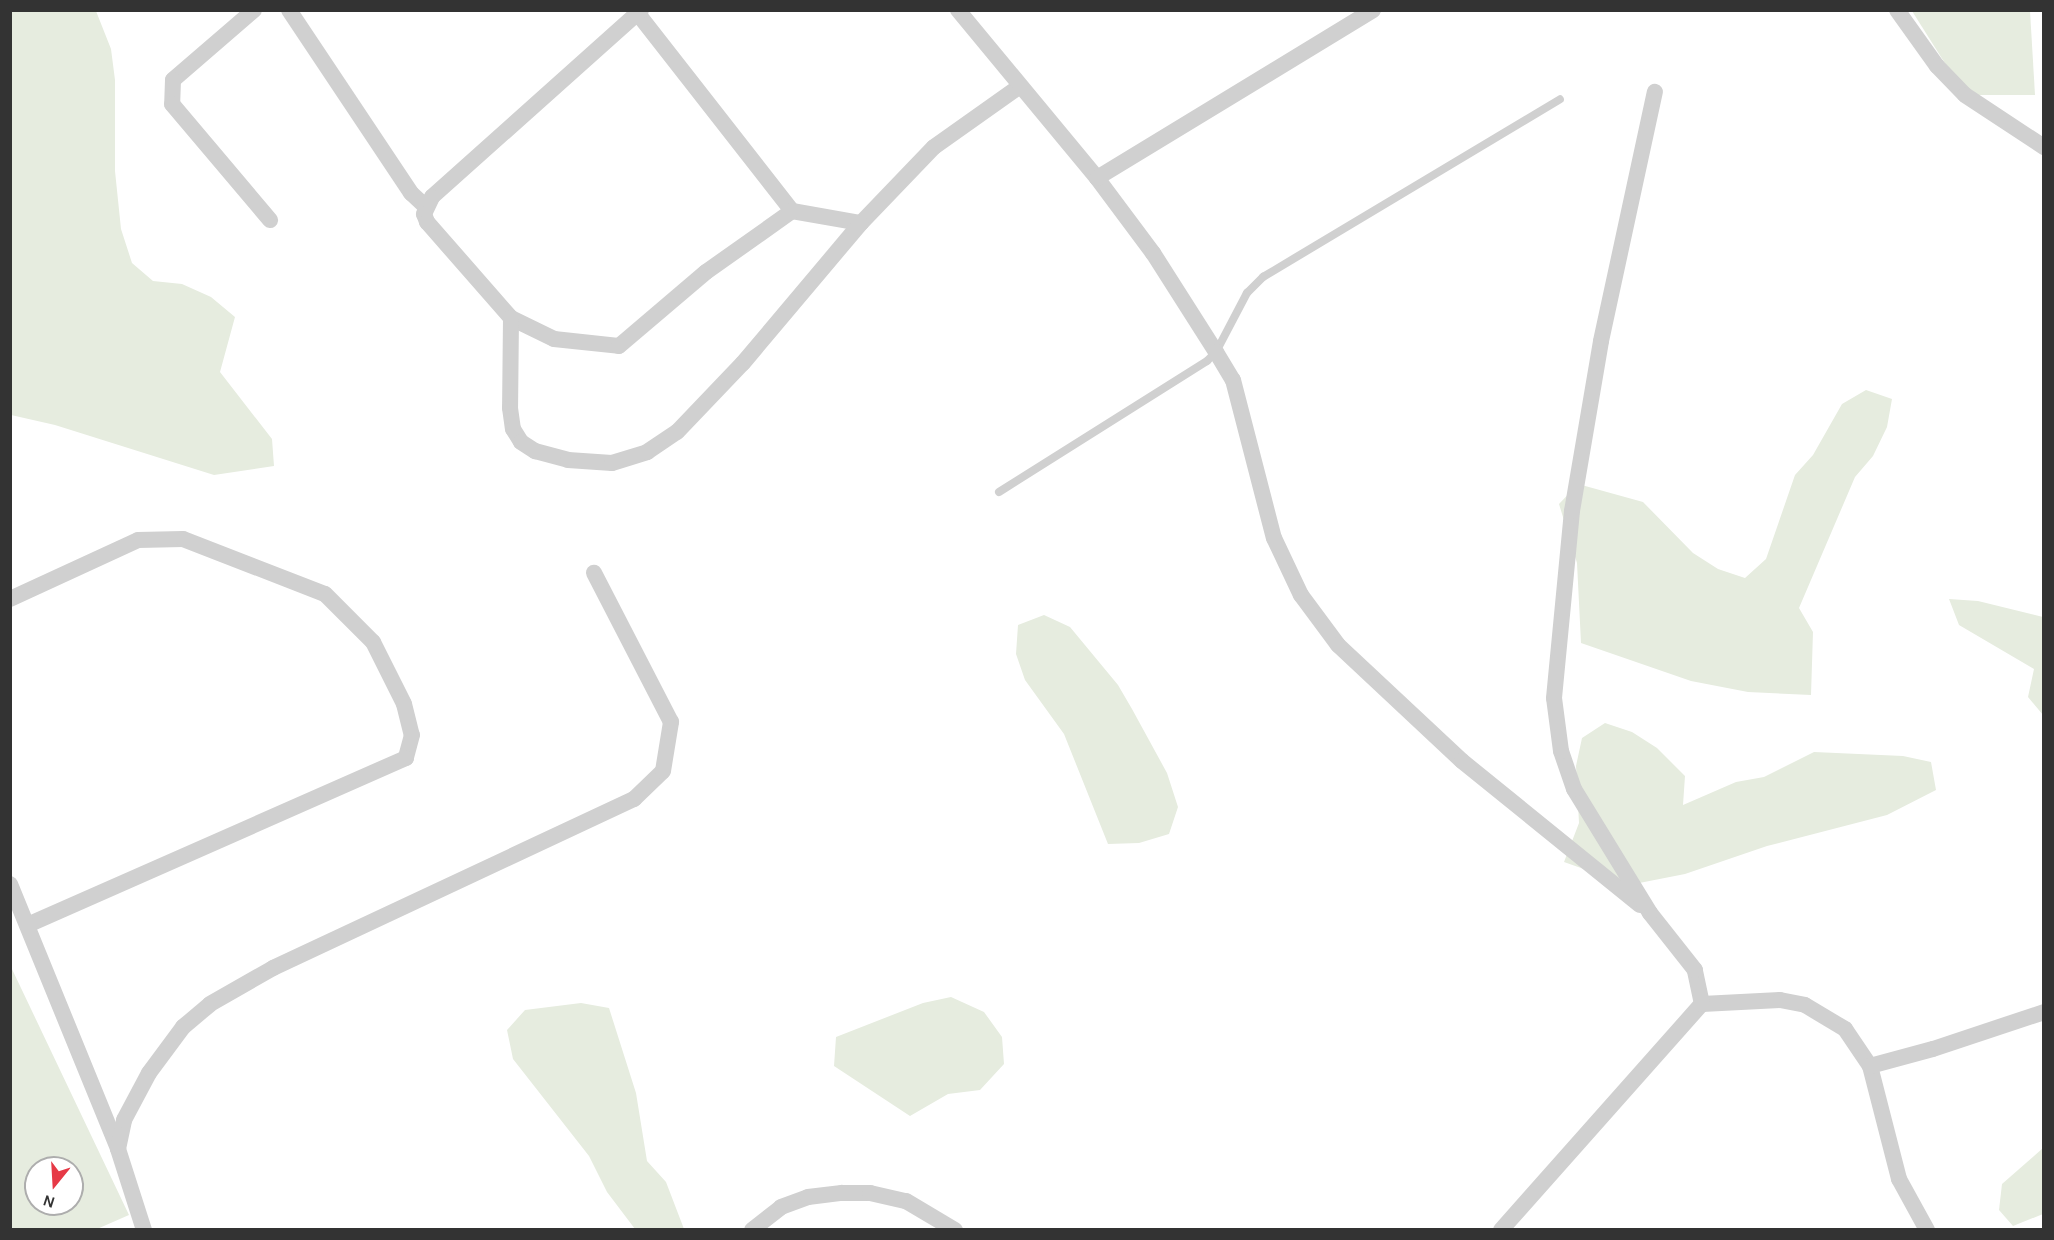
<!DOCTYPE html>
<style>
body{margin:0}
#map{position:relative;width:2054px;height:1240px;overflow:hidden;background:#fff;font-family:Karla,sans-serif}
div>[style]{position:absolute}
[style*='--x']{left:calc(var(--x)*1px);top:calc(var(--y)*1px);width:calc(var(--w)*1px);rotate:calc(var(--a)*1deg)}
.green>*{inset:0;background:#e6ecdf}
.lane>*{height:8px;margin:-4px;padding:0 4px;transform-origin:4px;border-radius:4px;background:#d0d0d0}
.street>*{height:16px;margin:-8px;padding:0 8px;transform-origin:8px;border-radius:8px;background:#d0d0d0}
span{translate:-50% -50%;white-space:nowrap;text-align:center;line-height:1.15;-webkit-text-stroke:6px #fff;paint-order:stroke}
.frame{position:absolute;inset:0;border:12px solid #333;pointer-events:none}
.north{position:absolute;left:24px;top:1156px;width:60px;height:60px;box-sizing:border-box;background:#fff;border:2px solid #adadad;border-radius:50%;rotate:198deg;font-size:16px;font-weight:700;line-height:24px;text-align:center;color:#333}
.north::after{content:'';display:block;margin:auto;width:21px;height:27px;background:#e63946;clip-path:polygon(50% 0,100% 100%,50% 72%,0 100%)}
</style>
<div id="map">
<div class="green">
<div style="clip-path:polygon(11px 10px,96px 11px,111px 49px,115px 80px,115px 171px,121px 229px,132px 263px,153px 281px,182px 284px,211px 297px,235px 317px,220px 372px,272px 439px,274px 466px,214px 475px,55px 425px,11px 415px)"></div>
<div style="clip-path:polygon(1912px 11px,2030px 11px,2035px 95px,1965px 95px)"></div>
<div style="clip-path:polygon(1866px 390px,1892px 399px,1887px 427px,1873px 456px,1855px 477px,1799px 608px,1813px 632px,1811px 695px,1748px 692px,1691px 681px,1581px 643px,1577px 563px,1559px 504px,1578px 484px,1643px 502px,1693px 553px,1718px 569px,1745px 578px,1766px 559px,1795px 475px,1813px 455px,1842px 404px)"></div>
<div style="clip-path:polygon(1949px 599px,1978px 601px,2043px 617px,2043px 715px,2028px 697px,2034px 669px,1959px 625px)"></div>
<div style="clip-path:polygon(1044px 615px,1070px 627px,1118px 685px,1132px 709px,1167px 773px,1178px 807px,1169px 834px,1139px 843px,1108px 844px,1064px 734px,1025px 680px,1016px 654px,1018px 625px)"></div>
<div style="clip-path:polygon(1605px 723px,1632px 732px,1657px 748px,1685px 776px,1683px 805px,1736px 782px,1764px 777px,1814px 752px,1903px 756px,1931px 762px,1936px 790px,1887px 815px,1767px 846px,1685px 874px,1629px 885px,1564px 862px,1579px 823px,1576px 766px,1582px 738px)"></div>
<div style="clip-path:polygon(evenodd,11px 967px,129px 1215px,97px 1229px,11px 1229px,11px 967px,36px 1168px,72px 1168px,72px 1204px,36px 1204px,36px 1168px)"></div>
<div style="clip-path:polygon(951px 997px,984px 1012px,1002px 1037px,1004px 1064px,980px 1090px,948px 1094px,910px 1116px,834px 1066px,836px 1037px,923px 1003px)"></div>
<div style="clip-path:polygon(581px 1003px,609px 1008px,636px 1093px,647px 1161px,666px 1182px,684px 1229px,635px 1229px,607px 1192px,589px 1156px,513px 1059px,507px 1030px,525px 1010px)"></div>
<div style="clip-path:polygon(2043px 1148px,2043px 1214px,2013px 1226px,1999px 1210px,2002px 1184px)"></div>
</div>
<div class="lane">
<div style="--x:999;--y:492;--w:246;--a:-32.2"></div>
<div style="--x:1207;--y:361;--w:13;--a:-45"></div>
<div style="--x:1216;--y:352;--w:67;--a:-62.3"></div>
<div style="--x:1247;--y:293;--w:23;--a:-45"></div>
<div style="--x:1263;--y:277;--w:346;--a:-30.9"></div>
</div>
<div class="street">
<div style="--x:254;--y:10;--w:107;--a:139.2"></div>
<div style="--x:173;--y:80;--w:24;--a:92"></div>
<div style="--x:172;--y:104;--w:152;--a:49.8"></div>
<div style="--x:289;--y:10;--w:220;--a:56.3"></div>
<div style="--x:411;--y:193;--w:19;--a:43"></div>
<div style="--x:635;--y:10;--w:255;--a:52"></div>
<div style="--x:792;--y:211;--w:70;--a:9.9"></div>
<div style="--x:861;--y:223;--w:105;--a:-46.2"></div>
<div style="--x:934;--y:147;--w:105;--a:-35.3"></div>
<div style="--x:641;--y:10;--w:280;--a:138.2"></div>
<div style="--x:432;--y:197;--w:19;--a:115"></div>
<div style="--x:424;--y:214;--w:9;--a:69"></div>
<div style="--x:427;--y:222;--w:128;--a:48.8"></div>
<div style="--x:511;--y:318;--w:48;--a:26"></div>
<div style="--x:554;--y:339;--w:65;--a:6.1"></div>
<div style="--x:619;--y:346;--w:114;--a:-40.4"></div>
<div style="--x:706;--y:272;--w:105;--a:-35.3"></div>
<div style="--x:958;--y:10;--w:218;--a:50.4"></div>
<div style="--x:1097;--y:178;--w:94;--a:53.3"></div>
<div style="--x:1153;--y:253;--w:117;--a:57.5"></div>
<div style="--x:1216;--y:352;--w:33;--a:59"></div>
<div style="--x:1233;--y:380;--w:163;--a:75.5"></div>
<div style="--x:1274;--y:538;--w:63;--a:64.7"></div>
<div style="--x:1301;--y:595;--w:62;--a:53.5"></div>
<div style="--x:1338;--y:645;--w:170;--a:43.1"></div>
<div style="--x:1462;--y:761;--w:229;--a:39"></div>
<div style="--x:1897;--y:10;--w:69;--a:54.5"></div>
<div style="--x:1937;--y:66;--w:40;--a:46"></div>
<div style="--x:1965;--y:95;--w:95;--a:33.4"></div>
<div style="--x:1097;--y:178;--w:323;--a:-31.3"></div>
<div style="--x:511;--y:318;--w:90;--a:90.6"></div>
<div style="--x:510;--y:408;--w:21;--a:82"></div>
<div style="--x:513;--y:429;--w:15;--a:58"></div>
<div style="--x:521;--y:442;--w:17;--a:33"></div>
<div style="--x:535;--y:451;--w:34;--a:15"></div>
<div style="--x:568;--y:460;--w:44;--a:3.9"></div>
<div style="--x:612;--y:463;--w:37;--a:-17"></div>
<div style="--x:647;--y:452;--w:36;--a:-34"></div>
<div style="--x:677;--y:432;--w:95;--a:-46.3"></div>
<div style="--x:743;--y:363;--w:183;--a:-49.9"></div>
<div style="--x:10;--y:599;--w:141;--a:-24.7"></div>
<div style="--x:138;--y:540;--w:45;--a:-1.3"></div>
<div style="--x:183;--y:539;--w:152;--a:21.2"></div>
<div style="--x:325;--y:594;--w:68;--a:45"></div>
<div style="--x:373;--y:642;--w:69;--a:63.4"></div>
<div style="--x:404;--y:704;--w:32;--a:76"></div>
<div style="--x:412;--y:735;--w:24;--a:105"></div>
<div style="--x:406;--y:758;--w:414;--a:156.2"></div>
<div style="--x:10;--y:884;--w:286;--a:67.8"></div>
<div style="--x:118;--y:1149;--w:85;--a:72.2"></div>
<div style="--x:1702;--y:1004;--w:78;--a:-2.9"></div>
<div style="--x:1780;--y:1000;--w:25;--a:11"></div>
<div style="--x:1805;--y:1005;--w:47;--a:31"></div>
<div style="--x:1845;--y:1029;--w:45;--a:56"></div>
<div style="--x:1870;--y:1066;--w:117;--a:75.6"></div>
<div style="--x:1899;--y:1179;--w:58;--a:61.2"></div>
<div style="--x:1870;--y:1066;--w:65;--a:-15.1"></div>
<div style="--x:1933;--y:1049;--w:117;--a:-18.4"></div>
<div style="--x:118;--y:1149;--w:30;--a:-78"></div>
<div style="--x:124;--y:1120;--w:53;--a:-62"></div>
<div style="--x:149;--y:1073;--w:57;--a:-53.5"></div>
<div style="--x:183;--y:1027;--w:35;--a:-40"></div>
<div style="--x:210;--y:1004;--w:73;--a:-29.7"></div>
<div style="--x:273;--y:968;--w:399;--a:-25.1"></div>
<div style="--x:634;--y:799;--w:40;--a:-44"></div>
<div style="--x:663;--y:771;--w:50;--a:-80.7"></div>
<div style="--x:671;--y:722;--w:168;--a:-117.3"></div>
<div style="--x:752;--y:1230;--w:37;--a:-38"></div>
<div style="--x:781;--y:1207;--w:29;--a:-20"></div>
<div style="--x:808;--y:1197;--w:34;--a:-7"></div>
<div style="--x:842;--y:1193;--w:28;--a:0"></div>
<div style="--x:870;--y:1193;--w:37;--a:13"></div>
<div style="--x:906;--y:1201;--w:57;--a:30.6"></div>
<div style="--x:1501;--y:1230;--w:302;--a:-48.4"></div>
<div style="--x:1702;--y:1004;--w:35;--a:-102"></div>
<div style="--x:1695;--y:970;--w:73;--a:-128.3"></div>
<div style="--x:1650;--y:913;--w:145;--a:-121.5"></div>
<div style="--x:1574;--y:789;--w:40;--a:-108.9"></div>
<div style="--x:1561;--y:751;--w:53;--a:-97.5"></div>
<div style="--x:1554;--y:698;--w:188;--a:-84.5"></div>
<div style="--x:1572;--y:511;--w:172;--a:-80.3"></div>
<div style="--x:1601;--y:341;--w:255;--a:-77.8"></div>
</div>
<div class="frame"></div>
<div class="north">N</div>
</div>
